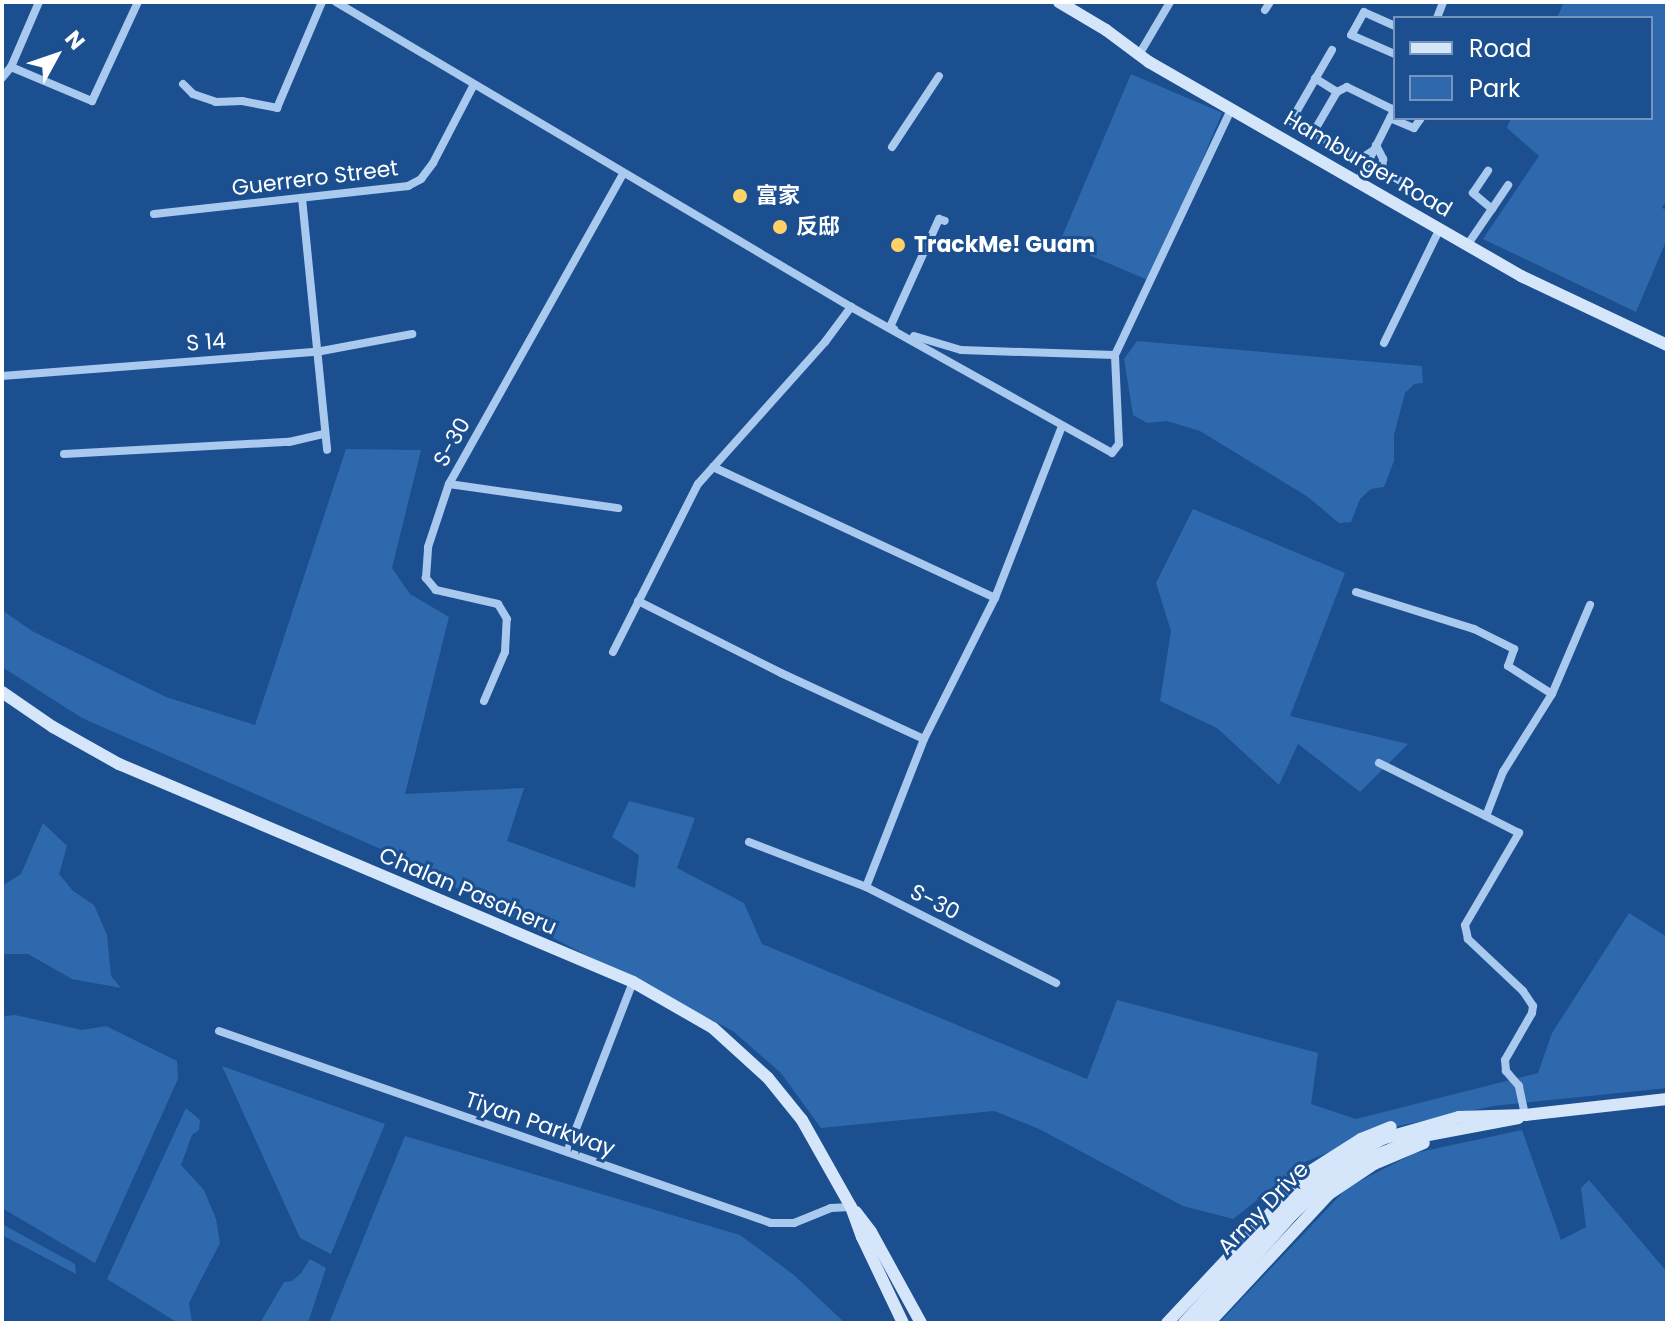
<!DOCTYPE html>
<meta charset="utf-8">
<style>
body{margin:0}
#map{position:relative;width:1669px;height:1325px;overflow:hidden;background:#1b4f8f;font-family:Poppins,"Noto Sans SC",sans-serif}
div>[style]{position:absolute}
[style*='--x']{left:calc(var(--x)*1px);top:calc(var(--y)*1px);width:calc(var(--w)*1px);rotate:calc(var(--a)*1deg)}
.green>*{inset:0;background:#2e69ad;transform-origin:0 0}
.street>*{height:8px;margin:-4px;padding:0 4px;transform-origin:4px;border-radius:4px;background:#a9c9ee}
.secondary>*{height:12px;margin:-6px;padding:0 6px;transform-origin:6px;border-radius:6px;background:#d6e6fa}
.dots>*{width:22px;height:22px;translate:-50% -50%;box-sizing:border-box;border:4px solid #1b4f8f;border-radius:50%}
span{translate:-50% -50%;white-space:nowrap;text-align:center;line-height:1.15;-webkit-text-stroke:6px #1b4f8f;paint-order:stroke}
.street-label{font-size:22px;color:#fff}
.poi-label{font-size:22px;color:#fff;font-weight:700}
.left{translate:0 -50%;text-align:left}
.frame{position:absolute;inset:0;border:4px solid #fff;pointer-events:none}
.legend{position:absolute;left:1393px;top:16px;width:260px;height:104px;box-sizing:border-box;background:#1b4f8f;border:2px solid #7695bc;margin:0;padding:10px 14px;list-style:none;font-size:24px;color:#fff}
.legend li{display:flex;align-items:center;gap:16px;height:40px}
.legend b{width:40px;border:2px solid #7695bc}
.north{position:absolute;left:16px;top:16px;width:80px;height:80px;-webkit-text-stroke:6px #1b4f8f;paint-order:stroke;rotate:50deg;font-size:22px;font-weight:700;line-height:32px;text-align:center;color:#fff}
.north::after{content:'';display:block;margin:auto;width:28px;height:36px;background:#fff;clip-path:polygon(50% 0,100% 100%,50% 72%,0 100%)}
</style>
<div id="map">
<div class="green">
<div style="clip-path:polygon(1564px 2px,1667px 2px,1667px 199px,1662px 208px,1667px 210px,1667px 239px,1636px 312px,1483px 239px,1539px 156px,1507px 128px,1511px 118px,1651px 118px,1651px 18px,1557px 18px)"></div>
<div style="left:1131px;top:74px;width:99px;height:183px;rotate:23deg"></div>
<div style="clip-path:polygon(1137px 341px,1422px 366px,1423px 383px,1414px 384px,1405px 393px,1394px 435px,1394px 461px,1384px 487px,1371px 489px,1360px 499px,1351px 522px,1339px 523px,1308px 497px,1200px 431px,1167px 421px,1147px 423px,1133px 415px,1124px 359px)"></div>
<div style="clip-path:polygon(346px 449px,421px 450px,392px 568px,410px 594px,449px 617px,405px 794px,524px 788px,507px 841px,635px 888px,639px 855px,612px 837px,629px 801px,695px 818px,677px 868px,744px 903px,762px 944px,1087px 1079px,1117px 1000px,1318px 1053px,1311px 1104px,1356px 1119px,1538px 1073px,1552px 1033px,1629px 913px,1667px 937px,1667px 1088px,1493px 1106px,1389px 1128px,1305px 1162px,1233px 1219px,1183px 1206px,1039px 1129px,994px 1111px,821px 1128px,781px 1073px,733px 1031px,383px 850px,82px 718px,2px 667px,2px 610px,32px 631px,166px 697px,255px 725px)"></div>
<div style="clip-path:polygon(1193px 509px,1345px 573px,1290px 716px,1408px 744px,1360px 792px,1298px 744px,1279px 785px,1217px 728px,1160px 701px,1171px 631px,1156px 583px)"></div>
<div style="clip-path:polygon(43px 823px,67px 846px,59px 874px,73px 891px,94px 905px,107px 935px,111px 976px,121px 988px,72px 979px,28px 954px,2px 954px,2px 886px,21px 874px)"></div>
<div style="clip-path:polygon(15px 1015px,82px 1030px,106px 1026px,177px 1061px,178px 1079px,95px 1263px,2px 1208px,2px 1022px,5px 1016px)"></div>
<div style="clip-path:polygon(222px 1066px,385px 1124px,331px 1254px,300px 1238px)"></div>
<div style="clip-path:polygon(186px 1108px,200px 1120px,199px 1130px,192px 1135px,181px 1165px,204px 1190px,216px 1219px,220px 1243px,189px 1303px,192px 1323px,178px 1323px,107px 1279px)"></div>
<div style="clip-path:polygon(1522px 1130px,1561px 1240px,1586px 1227px,1581px 1188px,1589px 1180px,1667px 1272px,1667px 1323px,1219px 1323px,1348px 1187px,1415px 1153px)"></div>
<div style="clip-path:polygon(405px 1136px,740px 1235px,794px 1275px,845px 1323px,329px 1323px)"></div>
<div style="clip-path:polygon(2px 1224px,75px 1264px,76px 1274px,2px 1235px)"></div>
<div style="clip-path:polygon(310px 1259px,326px 1268px,308px 1323px,260px 1323px,284px 1282px,292px 1281px,301px 1273px)"></div>
</div>
<div class="street">
<div style="--x:336;--y:2;--w:599;--a:30.64"></div>
<div style="--x:851;--y:307;--w:299;--a:29.2"></div>
<div style="--x:1112;--y:453;--w:11;--a:-52"></div>
<div style="--x:1119;--y:444;--w:89;--a:-92.6"></div>
<div style="--x:1115;--y:355;--w:271;--a:-64.7"></div>
<div style="--x:1265;--y:10;--w:9;--a:-58"></div>
<div style="--x:1437;--y:18;--w:17;--a:-69"></div>
<div style="--x:1395;--y:26;--w:34;--a:-156"></div>
<div style="--x:1364;--y:12;--w:26;--a:119"></div>
<div style="--x:1351;--y:35;--w:48;--a:23.4"></div>
<div style="--x:1332;--y:50;--w:82;--a:120"></div>
<div style="--x:1291;--y:121;--w:79;--a:28.8"></div>
<div style="--x:1360;--y:159;--w:17;--a:-33"></div>
<div style="--x:1140;--y:53;--w:59;--a:-59.5"></div>
<div style="--x:11;--y:67;--w:88;--a:22.8"></div>
<div style="--x:92;--y:101;--w:109;--a:-65.1"></div>
<div style="--x:2;--y:78;--w:14;--a:-51"></div>
<div style="--x:11;--y:67;--w:71;--a:-66.7"></div>
<div style="--x:183;--y:84;--w:14;--a:45"></div>
<div style="--x:193;--y:94;--w:24;--a:19"></div>
<div style="--x:216;--y:102;--w:26;--a:-2"></div>
<div style="--x:242;--y:101;--w:36;--a:11"></div>
<div style="--x:277;--y:108;--w:115;--a:-67"></div>
<div style="--x:1337;--y:92;--w:11;--a:-27"></div>
<div style="--x:1347;--y:87;--w:52;--a:26.1"></div>
<div style="--x:1390;--y:118;--w:26;--a:23"></div>
<div style="--x:1414;--y:128;--w:12;--a:-55"></div>
<div style="--x:1313;--y:133;--w:48;--a:-59.7"></div>
<div style="--x:1337;--y:92;--w:26;--a:-148"></div>
<div style="--x:1376;--y:145;--w:16;--a:63"></div>
<div style="--x:1383;--y:159;--w:11;--a:95"></div>
<div style="--x:1382;--y:170;--w:23;--a:31"></div>
<div style="--x:892;--y:147;--w:85;--a:-56.5"></div>
<div style="--x:1357;--y:184;--w:85;--a:-63.4"></div>
<div style="--x:302;--y:198;--w:253;--a:84.3"></div>
<div style="--x:1492;--y:209;--w:29;--a:-56"></div>
<div style="--x:154;--y:214;--w:256;--a:-6.3"></div>
<div style="--x:408;--y:186;--w:15;--a:-28"></div>
<div style="--x:421;--y:179;--w:20;--a:-53"></div>
<div style="--x:433;--y:163;--w:87;--a:-62.5"></div>
<div style="--x:1468;--y:244;--w:42;--a:-55.6"></div>
<div style="--x:1492;--y:209;--w:25;--a:-140"></div>
<div style="--x:1473;--y:193;--w:27;--a:-56"></div>
<div style="--x:894;--y:329;--w:4;--a:-153"></div>
<div style="--x:890;--y:327;--w:119;--a:-65.6"></div>
<div style="--x:939;--y:219;--w:6;--a:18"></div>
<div style="--x:914;--y:336;--w:49;--a:16.6"></div>
<div style="--x:961;--y:350;--w:154;--a:1.9"></div>
<div style="--x:1384;--y:343;--w:128;--a:-64"></div>
<div style="--x:2;--y:376;--w:315;--a:-4.4"></div>
<div style="--x:316;--y:352;--w:98;--a:-10.6"></div>
<div style="--x:64;--y:454;--w:225;--a:-3.1"></div>
<div style="--x:289;--y:442;--w:37;--a:-13"></div>
<div style="--x:713;--y:467;--w:311;--a:24.9"></div>
<div style="--x:449;--y:484;--w:171;--a:8.1"></div>
<div style="--x:1356;--y:592;--w:124;--a:17.4"></div>
<div style="--x:1474;--y:629;--w:45;--a:26.6"></div>
<div style="--x:1514;--y:649;--w:18;--a:109"></div>
<div style="--x:1508;--y:666;--w:52;--a:32.5"></div>
<div style="--x:638;--y:601;--w:160;--a:26.7"></div>
<div style="--x:781;--y:673;--w:157;--a:24.8"></div>
<div style="--x:613;--y:652;--w:188;--a:-63.2"></div>
<div style="--x:698;--y:484;--w:191;--a:-48.2"></div>
<div style="--x:825;--y:342;--w:44;--a:-53.4"></div>
<div style="--x:484;--y:701;--w:53;--a:-66.8"></div>
<div style="--x:505;--y:652;--w:33;--a:-87"></div>
<div style="--x:507;--y:619;--w:17;--a:-121"></div>
<div style="--x:498;--y:604;--w:64;--a:-167.3"></div>
<div style="--x:436;--y:590;--w:16;--a:-130"></div>
<div style="--x:426;--y:578;--w:31;--a:-86"></div>
<div style="--x:428;--y:547;--w:66;--a:-71.6"></div>
<div style="--x:449;--y:484;--w:355;--a:-60.7"></div>
<div style="--x:1379;--y:763;--w:119;--a:26.4"></div>
<div style="--x:749;--y:842;--w:125;--a:21"></div>
<div style="--x:866;--y:887;--w:213;--a:26.8"></div>
<div style="--x:866;--y:887;--w:159;--a:-68.6"></div>
<div style="--x:924;--y:739;--w:158;--a:-63.3"></div>
<div style="--x:995;--y:598;--w:185;--a:-68.7"></div>
<div style="--x:219;--y:1031;--w:584;--a:19.18"></div>
<div style="--x:771;--y:1223;--w:23;--a:0"></div>
<div style="--x:794;--y:1223;--w:40;--a:-22"></div>
<div style="--x:831;--y:1208;--w:20;--a:-3"></div>
<div style="--x:1525;--y:1115;--w:30;--a:-102"></div>
<div style="--x:1519;--y:1086;--w:20;--a:-131"></div>
<div style="--x:1506;--y:1071;--w:11;--a:-95"></div>
<div style="--x:1505;--y:1060;--w:54;--a:-60.1"></div>
<div style="--x:1532;--y:1013;--w:7;--a:-82"></div>
<div style="--x:1533;--y:1006;--w:18;--a:-124"></div>
<div style="--x:1523;--y:991;--w:76;--a:-136.6"></div>
<div style="--x:1468;--y:939;--w:14;--a:-102"></div>
<div style="--x:1465;--y:925;--w:107;--a:-59.6"></div>
<div style="--x:1519;--y:833;--w:37;--a:-153"></div>
<div style="--x:1486;--y:816;--w:47;--a:-68.9"></div>
<div style="--x:1503;--y:772;--w:92;--a:-57.9"></div>
<div style="--x:1552;--y:694;--w:97;--a:-66.9"></div>
<div style="--x:567;--y:1152;--w:182;--a:-68.8"></div>
</div>
<div class="secondary">
<div style="--x:1059;--y:2;--w:55;--a:30.8"></div>
<div style="--x:1106;--y:30;--w:54;--a:36.7"></div>
<div style="--x:1149;--y:62;--w:429;--a:29.9"></div>
<div style="--x:1521;--y:276;--w:161;--a:25.3"></div>
<div style="--x:2;--y:692;--w:62;--a:34.5"></div>
<div style="--x:53;--y:727;--w:76;--a:29.3"></div>
<div style="--x:119;--y:764;--w:558;--a:22.98"></div>
<div style="--x:633;--y:982;--w:92;--a:29.9"></div>
<div style="--x:713;--y:1028;--w:74;--a:42.3"></div>
<div style="--x:768;--y:1078;--w:54;--a:51"></div>
<div style="--x:802;--y:1120;--w:100;--a:60.6"></div>
<div style="--x:851;--y:1207;--w:32;--a:70"></div>
<div style="--x:862;--y:1237;--w:95;--a:64.5"></div>
<div style="--x:856;--y:1212;--w:25;--a:53"></div>
<div style="--x:871;--y:1232;--w:104;--a:61.2"></div>
<div style="--x:1167;--y:1323;--w:207;--a:-46.8"></div>
<div style="--x:1309;--y:1172;--w:62;--a:-32.4"></div>
<div style="--x:1361;--y:1139;--w:32;--a:-22"></div>
<div style="--x:1184;--y:1323;--w:173;--a:-48"></div>
<div style="--x:1300;--y:1194;--w:42;--a:-40.2"></div>
<div style="--x:1332;--y:1167;--w:57;--a:-29.2"></div>
<div style="--x:1382;--y:1139;--w:80;--a:-15.9"></div>
<div style="--x:1459;--y:1117;--w:66;--a:-1.7"></div>
<div style="--x:1525;--y:1115;--w:143;--a:-6.4"></div>
<div style="--x:1196;--y:1323;--w:144;--a:-48.4"></div>
<div style="--x:1292;--y:1215;--w:44;--a:-43.2"></div>
<div style="--x:1324;--y:1185;--w:37;--a:-34"></div>
<div style="--x:1355;--y:1164;--w:74;--a:-22.4"></div>
<div style="--x:1423;--y:1136;--w:97;--a:-10.7"></div>
<div style="--x:1209;--y:1323;--w:176;--a:-47.1"></div>
<div style="--x:1329;--y:1194;--w:54;--a:-33.7"></div>
<div style="--x:1374;--y:1164;--w:54;--a:-22.8"></div>
</div>
<div class="dots">
<div style="left:740px;top:196px;background:#ffd166"></div>
<div style="left:780px;top:227px;background:#ffd166"></div>
<div style="left:898px;top:245px;background:#ffd166"></div>
</div>
<div class="street-label">
<span style="left:1368px;top:164px;rotate:30deg">Hamburger Road</span>
<span style="left:315px;top:178px;rotate:-7deg">Guerrero Street</span>
<span style="left:206px;top:342px;rotate:-4deg">S 14</span>
<span style="left:452px;top:442px;rotate:-61deg">S-30</span>
<span style="left:468px;top:891px;rotate:23deg">Chalan Pasaheru</span>
<span style="left:935px;top:902px;rotate:27deg">S-30</span>
<span style="left:540px;top:1124px;rotate:19deg">Tiyan Parkway</span>
<span style="left:1263px;top:1208px;rotate:-46deg">Army Drive</span>
</div>
<div class="poi-label">
<span class="left" style="left:756px;top:196px">富家</span>
<span class="left" style="left:796px;top:227px">反邸</span>
<span class="left" style="left:914px;top:245px">TrackMe! Guam</span>
</div>
<div class="frame"></div>
<ul class="legend">
<li><b style="height:10px;background:#d6e6fa"></b>Road</li>
<li><b style="height:22px;background:#2e69ad"></b>Park</li>
</ul>
<div class="north">N</div>
</div>
